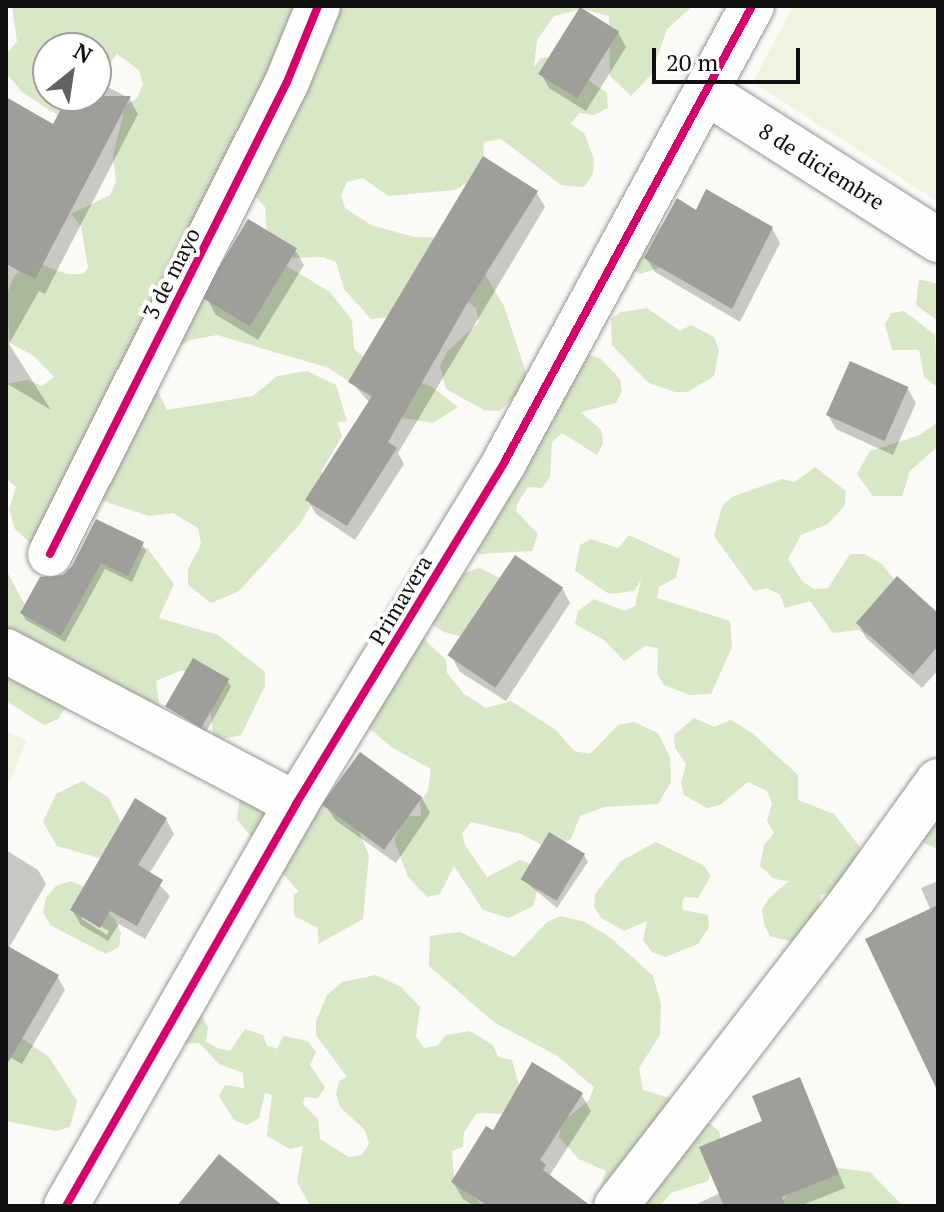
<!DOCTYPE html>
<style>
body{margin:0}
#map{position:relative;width:944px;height:1212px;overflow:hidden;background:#fbfaf6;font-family:"PT Serif",serif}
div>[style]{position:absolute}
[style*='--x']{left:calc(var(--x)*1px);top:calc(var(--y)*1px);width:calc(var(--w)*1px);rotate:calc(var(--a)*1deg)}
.forest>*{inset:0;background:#d8e7c6}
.pitch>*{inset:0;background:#eff4e1}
.shadow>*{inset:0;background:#0003}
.building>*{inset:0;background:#9f9e9b;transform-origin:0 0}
.roads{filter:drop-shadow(0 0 2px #969594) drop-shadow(0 0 2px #969594)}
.minor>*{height:44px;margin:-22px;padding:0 22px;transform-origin:22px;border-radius:22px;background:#fefefe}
.cycleway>*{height:8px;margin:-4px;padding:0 4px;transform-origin:4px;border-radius:4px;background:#d6006c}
span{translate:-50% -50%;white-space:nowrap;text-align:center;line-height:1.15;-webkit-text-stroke:8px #fff;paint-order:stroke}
.street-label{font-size:22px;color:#101010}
.frame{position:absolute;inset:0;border:8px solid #101010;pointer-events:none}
.north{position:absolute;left:32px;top:32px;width:80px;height:80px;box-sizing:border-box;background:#fff;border:2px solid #9f9f9f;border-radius:50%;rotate:30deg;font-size:22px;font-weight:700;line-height:32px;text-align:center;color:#101010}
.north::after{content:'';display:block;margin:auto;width:28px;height:36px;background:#626260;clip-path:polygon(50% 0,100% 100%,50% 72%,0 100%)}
.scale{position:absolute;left:652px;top:48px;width:148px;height:36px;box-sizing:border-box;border:4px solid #101010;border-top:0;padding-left:10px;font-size:24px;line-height:28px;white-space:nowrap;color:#101010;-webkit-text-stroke:6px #fff;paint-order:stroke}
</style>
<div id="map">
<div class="forest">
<div style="clip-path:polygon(12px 6px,693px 6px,667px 29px,651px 75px,631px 96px,610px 76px,609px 16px,582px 9px,554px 16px,537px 40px,534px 67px,541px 58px,556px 57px,607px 93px,608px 108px,594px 115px,579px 113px,571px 124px,584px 133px,594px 159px,593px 174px,584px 187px,561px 185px,501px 139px,484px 142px,483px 156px,468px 182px,455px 190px,388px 196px,363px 178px,347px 182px,341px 195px,345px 208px,371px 225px,414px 237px,445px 238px,480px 266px,504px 306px,529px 382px,500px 411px,484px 410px,446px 389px,440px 366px,447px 352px,479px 322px,476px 308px,463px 297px,414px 315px,371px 319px,344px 289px,336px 262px,323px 257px,293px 258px,267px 237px,265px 207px,255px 196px,227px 198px,198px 283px,252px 263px,280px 262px,330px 292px,352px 320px,354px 349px,377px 367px,432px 387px,458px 407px,433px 423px,402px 418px,329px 368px,217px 335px,190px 340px,164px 354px,154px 382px,167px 410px,253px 396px,277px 376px,307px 371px,336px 385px,347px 421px,337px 422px,342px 436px,322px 470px,323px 486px,300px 524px,239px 591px,211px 603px,188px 585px,188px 569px,201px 544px,198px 528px,173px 513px,149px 516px,100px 500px,37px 549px,15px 529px,9px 509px,16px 487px,6px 478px,6px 384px,27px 380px,42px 386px,54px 377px,34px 356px,10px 343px,6px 296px,14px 276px,26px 267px,40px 264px,67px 274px,83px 274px,88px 268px,81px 226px,71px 214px,110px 195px,116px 182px,113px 156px,125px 106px,137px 98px,143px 84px,139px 70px,117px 54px,96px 82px,96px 48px,48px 48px,48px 96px,91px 96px,62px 118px,22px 92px,6px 73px,6px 54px,17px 42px)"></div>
<div style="clip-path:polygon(652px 223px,664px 229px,664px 266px,641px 274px,629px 268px)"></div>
<div style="clip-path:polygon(919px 279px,938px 284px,938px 321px,916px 305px)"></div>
<div style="clip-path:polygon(647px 308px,680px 331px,691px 325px,714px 337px,719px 350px,714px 376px,688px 392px,675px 392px,649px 383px,630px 364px,612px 345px,611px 319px,621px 312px)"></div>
<div style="clip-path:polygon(904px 311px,935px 335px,938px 388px,924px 377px,919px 350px,892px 350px,885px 325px,891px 313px)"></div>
<div style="clip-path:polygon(585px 353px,601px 359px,620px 379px,622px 391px,616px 403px,581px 412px,601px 430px,603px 443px,597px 455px,562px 433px,552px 442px,550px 477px,542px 488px,528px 487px,517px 504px,516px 511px,538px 534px,532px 551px,479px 554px,471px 543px)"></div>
<div style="clip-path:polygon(938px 422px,938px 446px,910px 471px,902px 496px,873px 496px,857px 474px,870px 451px,920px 435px)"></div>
<div style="clip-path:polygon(815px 467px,846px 491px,845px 505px,828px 524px,801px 535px,788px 559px,803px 582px,814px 589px,828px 588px,850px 554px,864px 554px,882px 564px,897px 583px,883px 644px,858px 630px,833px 633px,810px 601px,785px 608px,780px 595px,767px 588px,754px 591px,714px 536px,722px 506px,732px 497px,782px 479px,795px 482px)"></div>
<div style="clip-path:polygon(629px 535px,680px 559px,676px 578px,659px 587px,657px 598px,730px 621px,732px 647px,711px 694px,690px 695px,664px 685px,657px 674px,658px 648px,645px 646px,624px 661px,604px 640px,575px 624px,578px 611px,594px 599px,624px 611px,635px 606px,641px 580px,634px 591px,609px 594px,575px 571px,580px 545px,591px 539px,618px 548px)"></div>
<div style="clip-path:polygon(132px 548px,147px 548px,174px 584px,159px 618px,218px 635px,265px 672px,265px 686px,241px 735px,214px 741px,207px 683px,182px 670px,156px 681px,160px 710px,66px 707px,58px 719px,44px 725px,6px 701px,6px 570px,24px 603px,38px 609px,91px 563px)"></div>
<div style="clip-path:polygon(480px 568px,503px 580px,469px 638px,444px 632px,420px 617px,454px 576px)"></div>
<div style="clip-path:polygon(420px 635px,446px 660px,447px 673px,464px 694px,486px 708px,511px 701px,556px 730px,574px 751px,590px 754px,618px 725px,634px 722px,658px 733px,670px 757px,671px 782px,658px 804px,604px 807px,580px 816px,571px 839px,558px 845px,544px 846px,521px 834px,471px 822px,462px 833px,465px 845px,487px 877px,520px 860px,533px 865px,540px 881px,533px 906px,509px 918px,483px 910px,454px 866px,440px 894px,427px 897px,408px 877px,394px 840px,406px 816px,421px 816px,420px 802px,428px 791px,431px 769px,391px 747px,369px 728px,354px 707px,346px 681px,350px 668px)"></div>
<div style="clip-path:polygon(694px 718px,714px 727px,731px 720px,752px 733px,798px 775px,798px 800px,834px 814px,860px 847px,861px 861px,831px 892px,821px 895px,818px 914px,793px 942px,770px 936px,764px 924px,762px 910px,769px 898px,789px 881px,774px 879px,760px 866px,764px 845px,774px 833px,767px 821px,772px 803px,767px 791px,748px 782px,720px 805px,707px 808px,684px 795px,681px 783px,686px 764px,675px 748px,674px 735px)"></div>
<div style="clip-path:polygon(938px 741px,938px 849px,921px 842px,913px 817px,934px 768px)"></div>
<div style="clip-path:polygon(82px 781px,108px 797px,123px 826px,114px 851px,99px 858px,57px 846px,43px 822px,56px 794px)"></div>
<div style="clip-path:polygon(241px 789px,317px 789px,358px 829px,369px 855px,363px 919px,318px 944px,318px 928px,294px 916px,294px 894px,299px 892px,237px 820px)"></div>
<div style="clip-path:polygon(656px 842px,703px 865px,711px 876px,698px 898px,685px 897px,682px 903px,683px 910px,708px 915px,709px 927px,698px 944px,665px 957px,652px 952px,643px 940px,647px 921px,624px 931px,601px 918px,594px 906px,595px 894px,621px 861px)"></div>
<div style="clip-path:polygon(70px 881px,83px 886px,115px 920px,121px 933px,119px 947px,106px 954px,50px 925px,43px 912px,46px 898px,56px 886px)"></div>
<div style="clip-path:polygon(561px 916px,585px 922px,611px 938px,653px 976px,661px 1004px,660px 1035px,639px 1068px,643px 1090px,683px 1102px,719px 1131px,722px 1146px,708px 1181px,671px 1193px,660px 1206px,594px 1206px,606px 1171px,579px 1159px,559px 1137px,561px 1123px,589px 1100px,594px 1087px,556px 1055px,495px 1023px,429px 966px,430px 936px,460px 932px,514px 957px,547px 922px)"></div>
<div style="clip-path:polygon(376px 975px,401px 987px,420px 1007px,416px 1037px,424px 1048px,437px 1046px,446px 1035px,470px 1031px,493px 1045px,498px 1057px,512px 1060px,519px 1085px,507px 1114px,477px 1113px,464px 1132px,463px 1147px,452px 1151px,454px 1177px,483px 1206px,310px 1205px,297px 1182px,303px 1146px,290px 1149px,267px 1136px,272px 1095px,265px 1093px,259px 1118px,247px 1125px,234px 1120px,219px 1096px,225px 1085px,244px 1088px,243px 1073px,219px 1064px,199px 1043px,181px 1044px,201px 1014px,208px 1028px,206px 1041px,217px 1048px,230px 1051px,245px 1029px,263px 1035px,267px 1045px,277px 1049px,283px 1036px,308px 1041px,316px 1052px,310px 1065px,325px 1087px,318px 1098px,305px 1097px,303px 1104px,318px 1119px,320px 1139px,349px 1157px,362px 1155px,369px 1144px,365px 1130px,340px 1107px,336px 1094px,339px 1081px,347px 1077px,316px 1035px,316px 1021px,327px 995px,342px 982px)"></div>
<div style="clip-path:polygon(6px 1027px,49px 1057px,77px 1101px,70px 1127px,56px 1131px,6px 1121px)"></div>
<div style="clip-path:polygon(838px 1168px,870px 1172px,903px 1206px,778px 1206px,792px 1190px)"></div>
</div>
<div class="pitch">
<div style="clip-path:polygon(793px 6px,938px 6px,938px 202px,753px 82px)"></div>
<div style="clip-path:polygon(6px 731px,27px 741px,6px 788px)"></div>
</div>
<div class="shadow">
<div style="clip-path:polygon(618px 32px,626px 47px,586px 111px,549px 88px,541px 74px)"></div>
<div style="clip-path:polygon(96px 81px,129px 98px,138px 114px,45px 294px,39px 291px,9px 344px,51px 410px,6px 383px,6px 100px,54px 127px,70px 96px,96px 96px)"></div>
<div style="clip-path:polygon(536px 192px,545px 207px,398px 453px,404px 464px,355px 540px,316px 514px,308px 500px,370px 403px,351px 382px)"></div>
<div style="clip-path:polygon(697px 213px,772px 228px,780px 243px,740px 322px,655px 272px,646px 258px)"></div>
<div style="clip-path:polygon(296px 251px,304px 265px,258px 340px,216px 315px,208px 300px)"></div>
<div style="clip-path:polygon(908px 389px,916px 403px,893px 455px,836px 429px,828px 415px)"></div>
<div style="clip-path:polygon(142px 544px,146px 551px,132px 582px,105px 569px,65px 642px,26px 620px,22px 613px,64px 577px)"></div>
<div style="clip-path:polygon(562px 588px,570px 603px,506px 701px,460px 672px,452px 657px)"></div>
<div style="clip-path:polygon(938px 615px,938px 670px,922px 688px,866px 638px,858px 623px)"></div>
<div style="clip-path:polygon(227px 680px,231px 687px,206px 732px,167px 707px)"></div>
<div style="clip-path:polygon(422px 798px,430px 813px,396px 863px,335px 820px,326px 806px)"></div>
<div style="clip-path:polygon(evenodd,166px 819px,174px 834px,149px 874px,170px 896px,145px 939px,119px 924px,108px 941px,81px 925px,72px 910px,166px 819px,82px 915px,109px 931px,107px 935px,82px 919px,82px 915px)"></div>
<div style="clip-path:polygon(6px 850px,38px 870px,46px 884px,9px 948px,57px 976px,65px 990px,22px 1064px,6px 1055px)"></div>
<div style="clip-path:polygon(584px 855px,588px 862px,557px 908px,522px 879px)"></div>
<div style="clip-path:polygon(938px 881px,938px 1041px,931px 911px,921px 888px)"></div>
<div style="clip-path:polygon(800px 1079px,845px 1188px,800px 1206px,693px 1206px,720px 1193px)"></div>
<div style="clip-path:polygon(581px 1094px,591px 1111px,550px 1175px,587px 1206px,474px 1206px,463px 1199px,453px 1182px,494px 1133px)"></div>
</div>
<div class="building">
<div style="left:580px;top:7px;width:46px;height:79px;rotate:32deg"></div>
<div style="clip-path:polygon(68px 96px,131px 96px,35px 279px,6px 264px,6px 97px,53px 124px)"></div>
<div style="clip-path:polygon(483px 156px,538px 191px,466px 305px,388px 442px,397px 448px,347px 526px,305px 500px,372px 396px,348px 382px)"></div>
<div style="clip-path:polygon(706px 189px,773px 227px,732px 309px,644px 258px,677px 198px,696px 210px)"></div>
<div style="left:248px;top:219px;width:57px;height:91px;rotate:31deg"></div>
<div style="left:850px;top:361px;width:64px;height:59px;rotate:24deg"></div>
<div style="clip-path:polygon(96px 519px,144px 542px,128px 576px,101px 563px,61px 636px,20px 613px,40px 577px,63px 575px,72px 566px)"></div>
<div style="left:515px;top:555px;width:58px;height:121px;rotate:34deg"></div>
<div style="clip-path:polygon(897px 576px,938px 613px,938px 646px,913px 675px,856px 623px)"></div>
<div style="left:193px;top:658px;width:42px;height:56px;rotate:30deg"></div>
<div style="left:360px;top:752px;width:77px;height:65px;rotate:36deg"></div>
<div style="clip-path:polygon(135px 798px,167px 818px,138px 865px,163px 880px,137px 926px,110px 911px,100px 928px,70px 910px)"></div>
<div style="left:549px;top:832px;width:42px;height:55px;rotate:31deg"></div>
<div style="clip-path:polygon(938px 905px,938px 1092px,865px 939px)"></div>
<div style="clip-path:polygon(6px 945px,59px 975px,6px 1066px)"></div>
<div style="clip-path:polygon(532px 1062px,583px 1093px,540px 1160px,546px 1165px,543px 1170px,591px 1206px,488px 1206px,451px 1182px,486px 1126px,493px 1130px)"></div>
<div style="clip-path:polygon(800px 1077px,839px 1174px,782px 1197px,785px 1206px,724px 1206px,699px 1147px,762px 1121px,752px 1096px)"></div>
<div style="clip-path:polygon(219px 1154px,283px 1206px,177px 1206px)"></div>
</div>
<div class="roads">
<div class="minor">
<div style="--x:707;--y:93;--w:274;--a:32.5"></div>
<div style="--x:50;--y:554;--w:528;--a:-63.34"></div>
<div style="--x:287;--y:82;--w:82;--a:-67.8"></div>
<div style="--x:6;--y:651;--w:328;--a:27.8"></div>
<div style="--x:66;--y:1206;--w:463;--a:-60.2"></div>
<div style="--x:296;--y:804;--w:402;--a:-58.6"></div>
<div style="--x:505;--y:461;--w:518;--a:-61.5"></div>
<div style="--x:616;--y:1206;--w:389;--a:-52.3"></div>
<div style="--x:854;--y:898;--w:144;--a:-54.3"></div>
</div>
</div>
<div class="cycleway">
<div style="--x:50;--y:554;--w:528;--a:-63.34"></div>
<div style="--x:287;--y:82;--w:82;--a:-67.8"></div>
<div style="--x:66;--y:1206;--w:463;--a:-60.2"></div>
<div style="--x:296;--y:804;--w:402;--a:-58.6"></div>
<div style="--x:505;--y:461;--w:518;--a:-61.5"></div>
</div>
<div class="street-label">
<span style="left:822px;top:166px;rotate:32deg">8 de diciembre</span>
<span style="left:171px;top:273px;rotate:-63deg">3 de mayo</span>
<span style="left:400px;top:600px;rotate:-59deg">Primavera</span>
</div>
<div class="frame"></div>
<div class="north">N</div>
<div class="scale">20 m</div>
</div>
